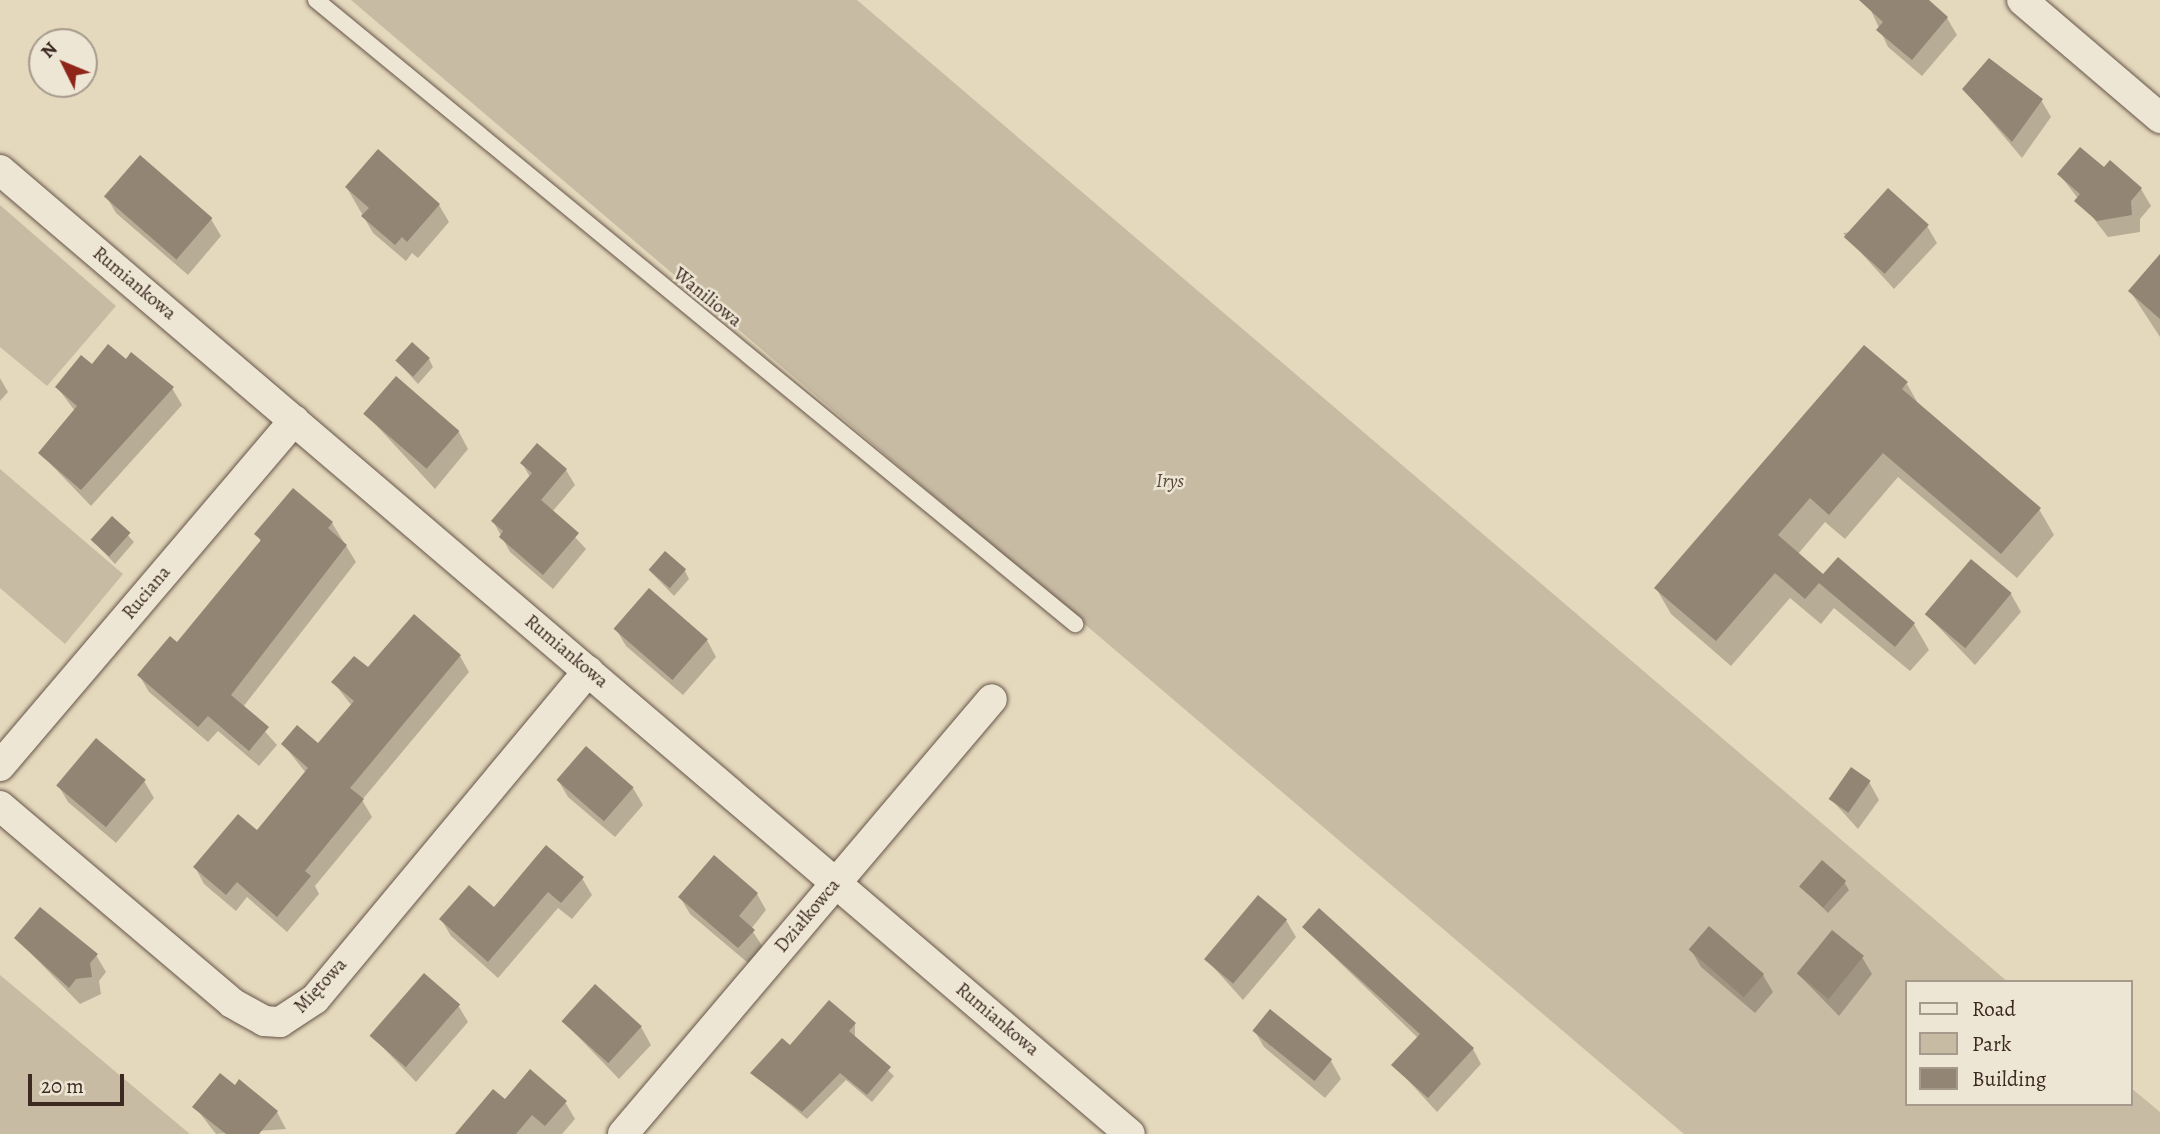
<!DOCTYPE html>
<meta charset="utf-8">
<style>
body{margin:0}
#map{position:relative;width:2160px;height:1134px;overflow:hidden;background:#e5d9bd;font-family:Alegreya,serif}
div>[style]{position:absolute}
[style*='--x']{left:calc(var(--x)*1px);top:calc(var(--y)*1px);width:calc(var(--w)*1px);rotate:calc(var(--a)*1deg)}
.green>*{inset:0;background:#c8bba3}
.shadow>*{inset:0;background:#0003}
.building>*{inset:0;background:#938573;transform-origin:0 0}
.roads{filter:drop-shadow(0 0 2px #665549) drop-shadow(0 0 2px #665549)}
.lane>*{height:16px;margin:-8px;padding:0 8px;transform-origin:8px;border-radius:8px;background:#eee6d4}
.street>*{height:30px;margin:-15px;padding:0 15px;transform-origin:15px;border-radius:15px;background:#eee6d4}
span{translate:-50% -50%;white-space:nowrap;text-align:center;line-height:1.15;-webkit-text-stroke:5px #eee6d4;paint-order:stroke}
.street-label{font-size:19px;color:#3b2922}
.park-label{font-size:19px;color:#57463c;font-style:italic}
.legend{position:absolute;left:1905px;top:980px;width:228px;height:126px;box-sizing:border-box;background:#eee6d4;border:2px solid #a69a8d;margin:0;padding:9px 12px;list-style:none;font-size:21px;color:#3b2922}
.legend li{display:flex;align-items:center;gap:14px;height:35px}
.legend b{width:35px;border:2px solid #a69a8d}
.north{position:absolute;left:28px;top:28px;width:70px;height:70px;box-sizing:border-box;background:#eee6d4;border:2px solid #a69a8d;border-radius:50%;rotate:313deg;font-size:19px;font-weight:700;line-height:28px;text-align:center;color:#3b2922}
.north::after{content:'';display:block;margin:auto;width:24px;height:32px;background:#8f2418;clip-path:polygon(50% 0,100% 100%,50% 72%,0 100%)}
.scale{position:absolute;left:28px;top:1074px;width:96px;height:32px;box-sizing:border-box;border:4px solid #3b2922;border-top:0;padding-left:9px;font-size:21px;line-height:24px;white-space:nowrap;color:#3b2922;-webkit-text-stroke:5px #eee6d4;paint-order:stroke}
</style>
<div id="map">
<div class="green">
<div style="clip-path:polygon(351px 0,857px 0,2008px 982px,1906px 982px,1906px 1104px,2130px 1104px,2130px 1087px,2160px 1112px,2160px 1134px,1684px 1134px)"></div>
<div style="clip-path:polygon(0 205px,116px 306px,47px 386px,0 347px)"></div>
<div style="clip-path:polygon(0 469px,123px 574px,65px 644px,0 588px)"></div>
<div style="clip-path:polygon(0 975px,190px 1134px,0 1134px)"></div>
</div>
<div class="shadow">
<div style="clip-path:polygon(1866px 0,1922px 0,1947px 18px,1957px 35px,1922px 76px,1888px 47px)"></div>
<div style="clip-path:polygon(1964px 89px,2041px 100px,2051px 117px,2022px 158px)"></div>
<div style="clip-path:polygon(2104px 170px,2141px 189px,2151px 206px,2140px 219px,2140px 232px,2108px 237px,2059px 174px)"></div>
<div style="clip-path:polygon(347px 188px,439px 205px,449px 222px,418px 258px,412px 253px,406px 261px,373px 233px)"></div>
<div style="clip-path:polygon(106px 196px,211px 219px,221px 236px,188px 275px,116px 213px)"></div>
<div style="clip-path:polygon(1927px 226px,1937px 243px,1894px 289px,1843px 233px)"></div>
<div style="clip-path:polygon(2160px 273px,2160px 337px,2130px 291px)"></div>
<div style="clip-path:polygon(429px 359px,433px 367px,418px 384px,397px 361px)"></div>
<div style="clip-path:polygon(127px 361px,172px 388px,182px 405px,91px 506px,40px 453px,75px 411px,57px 387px,92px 366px)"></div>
<div style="clip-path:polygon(0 378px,8px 392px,0 401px)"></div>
<div style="clip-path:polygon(1907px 384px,1920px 407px,2039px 509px,2054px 535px,2017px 578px,1898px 477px,1845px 539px,1825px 522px,1798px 554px,1823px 576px,1838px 560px,1914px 624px,1929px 650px,1910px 671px,1834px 608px,1821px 624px,1790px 598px,1731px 666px,1671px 614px,1656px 588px)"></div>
<div style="clip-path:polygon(366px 414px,459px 432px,468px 449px,435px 489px)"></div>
<div style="clip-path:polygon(522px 463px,566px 470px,575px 485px,552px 512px,586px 549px,553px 589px,510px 552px,493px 521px,530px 477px)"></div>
<div style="clip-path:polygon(293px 491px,332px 523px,356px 562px,243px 707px,277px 745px,259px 766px,218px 731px,208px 742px,149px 692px,139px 675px,177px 644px,261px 542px,257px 534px)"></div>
<div style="clip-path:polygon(113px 519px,134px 542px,115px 564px,93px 541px)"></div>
<div style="clip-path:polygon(1971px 562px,2011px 594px,2021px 612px,1975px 665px,1926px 614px)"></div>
<div style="clip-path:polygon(650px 571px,685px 571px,689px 579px,674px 596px)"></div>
<div style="clip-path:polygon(616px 629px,707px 640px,716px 657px,683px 695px,626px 646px)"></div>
<div style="clip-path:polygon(460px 656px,469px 672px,362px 800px,372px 817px,315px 886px,319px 894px,287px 932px,247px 897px,236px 911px,204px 884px,195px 867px,257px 833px,306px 773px,283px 744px,318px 745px,352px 706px,333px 682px,368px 670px)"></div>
<div style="clip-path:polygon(558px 780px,633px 788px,643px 805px,615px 837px,568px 797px)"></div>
<div style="clip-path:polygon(144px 781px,154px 798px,116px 843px,68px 802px,58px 785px)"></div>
<div style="clip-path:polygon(1869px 782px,1879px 800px,1858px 829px,1830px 798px)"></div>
<div style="clip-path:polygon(582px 878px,592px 895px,572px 919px,558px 908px,498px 978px,451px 936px,441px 919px,495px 909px)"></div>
<div style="clip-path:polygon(1844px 882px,1849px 890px,1828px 913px,1801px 886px)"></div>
<div style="clip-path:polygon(757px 894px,766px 910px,751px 929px,763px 947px,748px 963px,690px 914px,680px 897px)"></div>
<div style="clip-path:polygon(1286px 920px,1296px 937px,1243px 1000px,1206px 959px)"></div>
<div style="clip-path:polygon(1304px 928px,1473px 1049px,1481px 1064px,1437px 1112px,1394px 1065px,1418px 1038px)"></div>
<div style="clip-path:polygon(16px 938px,96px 955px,106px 972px,99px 981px,101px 994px,80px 1004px)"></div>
<div style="clip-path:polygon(1691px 950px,1763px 975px,1773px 992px,1755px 1013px,1701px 967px)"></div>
<div style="clip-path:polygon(1862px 957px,1872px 974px,1839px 1016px,1799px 975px)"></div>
<div style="clip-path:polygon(458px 1005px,468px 1022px,416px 1082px,372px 1036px)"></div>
<div style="clip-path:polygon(563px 1021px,641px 1027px,651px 1045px,619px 1079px)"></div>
<div style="clip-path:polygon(855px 1024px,855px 1038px,894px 1076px,872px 1102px,846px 1080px,807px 1119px,752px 1073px,790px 1047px)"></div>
<div style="clip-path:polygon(1254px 1030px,1331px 1061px,1341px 1079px,1325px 1098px,1264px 1047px)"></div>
<div style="clip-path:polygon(505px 1102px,565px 1102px,575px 1119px,562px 1134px,457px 1134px)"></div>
<div style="clip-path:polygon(195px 1107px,277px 1112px,286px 1129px,216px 1134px)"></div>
</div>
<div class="building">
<div style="clip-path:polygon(1859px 0,1929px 0,1948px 17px,1912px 60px,1876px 30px,1883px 22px)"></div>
<div style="clip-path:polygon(1989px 58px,2043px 99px,2012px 142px,1962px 89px)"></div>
<div style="clip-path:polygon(2080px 147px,2104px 167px,2110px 160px,2142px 188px,2131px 201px,2132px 215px,2097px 221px,2074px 201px,2080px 194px,2057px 174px)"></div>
<div style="clip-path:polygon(378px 149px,440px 204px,407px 242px,402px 237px,395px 245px,361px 216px,369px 208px,345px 187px)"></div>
<div style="left:140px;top:155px;width:96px;height:55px;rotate:41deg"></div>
<div style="left:1888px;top:188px;width:55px;height:66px;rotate:42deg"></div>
<div style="clip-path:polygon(2160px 254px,2160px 319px,2128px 291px)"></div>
<div style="left:412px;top:342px;width:24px;height:25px;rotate:42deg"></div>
<div style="clip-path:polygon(108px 344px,126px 359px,131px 352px,174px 387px,81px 490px,38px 453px,77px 406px,55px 387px,81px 355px,92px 364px)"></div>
<div style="clip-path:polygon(1864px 345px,1908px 382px,1902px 389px,2041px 508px,2001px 554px,1883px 453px,1829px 515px,1810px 498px,1778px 535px,1823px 574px,1838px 557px,1915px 623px,1895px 647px,1819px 583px,1805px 599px,1775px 573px,1716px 641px,1654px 588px)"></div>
<div style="left:396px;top:376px;width:84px;height:50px;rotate:41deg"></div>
<div style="clip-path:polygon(537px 443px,567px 469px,541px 500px,579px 533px,543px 575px,499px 537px,503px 531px,491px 521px,532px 473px,520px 463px)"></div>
<div style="clip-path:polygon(293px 488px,333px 522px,328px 528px,347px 545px,231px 695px,269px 727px,249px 751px,208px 716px,198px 727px,137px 675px,170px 636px,177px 642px,261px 540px,254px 534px)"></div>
<div style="left:112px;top:516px;width:25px;height:32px;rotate:42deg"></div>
<div style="left:665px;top:551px;width:28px;height:25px;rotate:41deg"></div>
<div style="left:1971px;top:559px;width:53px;height:72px;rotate:40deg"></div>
<div style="left:649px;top:588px;width:78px;height:54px;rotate:41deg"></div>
<div style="clip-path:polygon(414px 614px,461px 655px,350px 788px,364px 799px,305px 871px,311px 876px,277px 917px,237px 882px,226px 895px,193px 867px,238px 814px,257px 830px,308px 768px,281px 744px,297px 725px,318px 743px,354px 701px,331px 682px,354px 656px,368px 667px)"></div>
<div style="left:96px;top:738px;width:65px;height:62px;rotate:40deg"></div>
<div style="left:586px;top:746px;width:63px;height:45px;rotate:41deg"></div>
<div style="left:1851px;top:767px;width:24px;height:39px;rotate:35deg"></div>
<div style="clip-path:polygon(546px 845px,584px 877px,561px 903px,548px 892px,488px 962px,439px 919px,469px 885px,494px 907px)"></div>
<div style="clip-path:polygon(714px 855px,758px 893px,739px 916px,755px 930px,738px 948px,678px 897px)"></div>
<div style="left:1822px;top:860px;width:32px;height:35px;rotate:41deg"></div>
<div style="left:1258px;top:895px;width:38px;height:84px;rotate:40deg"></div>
<div style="clip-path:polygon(40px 907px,98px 954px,90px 963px,92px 977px,76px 979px,69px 988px,14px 938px)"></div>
<div style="clip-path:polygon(1319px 908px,1474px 1048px,1428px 1098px,1391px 1065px,1420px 1034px,1302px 927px)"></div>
<div style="left:1709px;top:926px;width:73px;height:31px;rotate:41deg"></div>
<div style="left:1832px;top:930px;width:41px;height:56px;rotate:39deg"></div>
<div style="left:424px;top:973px;width:48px;height:83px;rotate:41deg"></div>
<div style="left:595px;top:984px;width:63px;height:50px;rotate:42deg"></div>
<div style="clip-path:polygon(829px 1000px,856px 1023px,849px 1031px,891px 1067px,867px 1095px,840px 1073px,802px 1112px,750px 1073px,782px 1038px,790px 1045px)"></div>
<div style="left:1270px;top:1009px;width:80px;height:28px;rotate:39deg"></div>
<div style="clip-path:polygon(530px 1069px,567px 1101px,545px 1126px,532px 1115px,516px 1134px,455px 1134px,493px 1089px,505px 1099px)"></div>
<div style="clip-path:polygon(220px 1073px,235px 1085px,239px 1079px,278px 1111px,259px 1134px,226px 1134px,192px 1107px)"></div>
</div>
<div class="roads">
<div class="lane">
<div style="--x:316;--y:0;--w:983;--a:39.42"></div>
</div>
<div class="street">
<div style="--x:2022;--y:0;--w:182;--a:40.5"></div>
<div style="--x:0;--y:170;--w:1485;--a:40.47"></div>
<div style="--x:0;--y:766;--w:454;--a:-49.6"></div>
<div style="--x:0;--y:806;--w:304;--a:40.3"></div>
<div style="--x:232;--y:1003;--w:37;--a:29"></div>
<div style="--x:264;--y:1021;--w:16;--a:4"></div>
<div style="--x:280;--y:1022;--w:42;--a:-33.3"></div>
<div style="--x:315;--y:999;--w:427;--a:-50.2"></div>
<div style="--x:623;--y:1134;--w:570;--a:-49.69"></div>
</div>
</div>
<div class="street-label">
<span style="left:134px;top:284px;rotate:40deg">Rumiankowa</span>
<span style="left:707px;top:298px;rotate:39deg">Waniliowa</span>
<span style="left:147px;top:593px;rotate:-50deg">Ruciana</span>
<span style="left:566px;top:652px;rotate:40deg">Rumiankowa</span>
<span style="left:808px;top:916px;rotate:-50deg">Działkowca</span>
<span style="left:321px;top:986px;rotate:-47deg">Miętowa</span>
<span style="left:997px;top:1020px;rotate:40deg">Rumiankowa</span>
</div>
<div class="park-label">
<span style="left:1170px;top:482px">Irys</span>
</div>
<ul class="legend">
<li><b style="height:9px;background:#eee6d4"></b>Road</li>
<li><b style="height:19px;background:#c8bba3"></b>Park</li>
<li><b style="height:19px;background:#938573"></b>Building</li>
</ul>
<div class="north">N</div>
<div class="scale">20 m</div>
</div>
